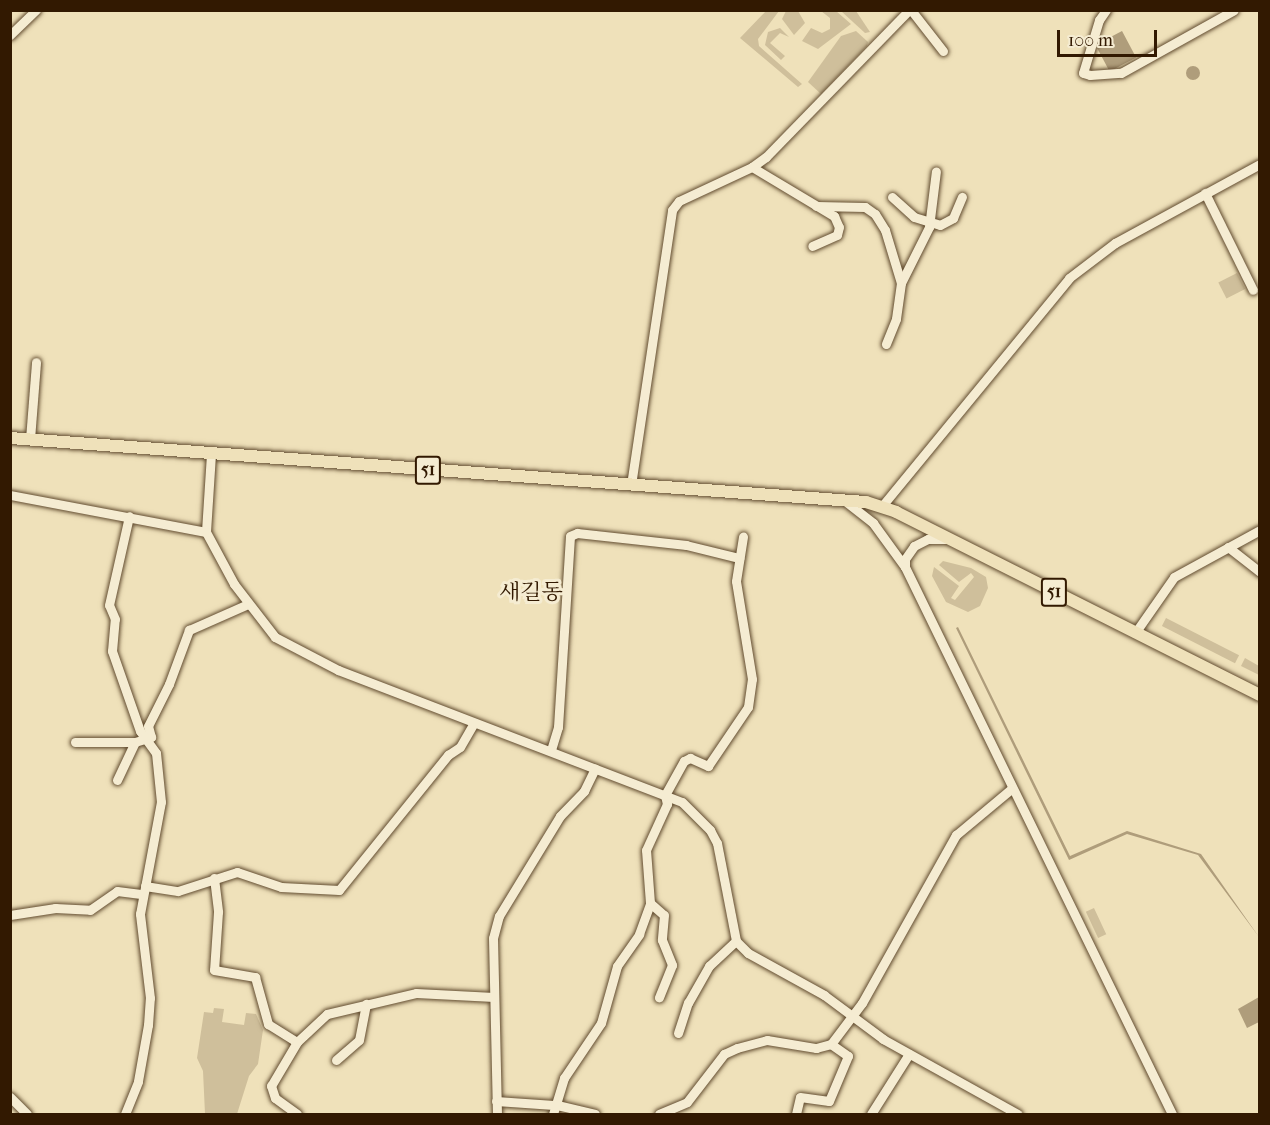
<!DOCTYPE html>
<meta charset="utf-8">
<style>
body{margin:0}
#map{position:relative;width:1270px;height:1125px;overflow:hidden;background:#efe1ba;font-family:"IM FELL French Canon","Noto Serif KR",serif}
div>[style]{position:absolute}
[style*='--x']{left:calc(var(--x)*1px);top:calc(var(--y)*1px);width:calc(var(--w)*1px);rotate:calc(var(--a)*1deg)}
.green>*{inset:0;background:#cfbf9b;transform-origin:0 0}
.water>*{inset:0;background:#af9d7b;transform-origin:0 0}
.round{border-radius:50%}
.roads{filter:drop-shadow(0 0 2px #614b2f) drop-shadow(0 0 2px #614b2f)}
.minor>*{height:9px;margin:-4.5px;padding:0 4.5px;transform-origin:4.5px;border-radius:4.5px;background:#f5ecd2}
.major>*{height:12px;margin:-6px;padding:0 6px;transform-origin:6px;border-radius:6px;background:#efe1ba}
span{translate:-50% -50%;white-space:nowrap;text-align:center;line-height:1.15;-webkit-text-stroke:6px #f5ecd2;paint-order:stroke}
.shield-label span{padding:2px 4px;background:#f5ecd2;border:2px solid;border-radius:4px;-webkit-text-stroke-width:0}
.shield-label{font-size:18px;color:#321901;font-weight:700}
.quarter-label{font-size:22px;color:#321901}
.frame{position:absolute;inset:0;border:12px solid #321901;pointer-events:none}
.scale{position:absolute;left:1057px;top:30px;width:100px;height:27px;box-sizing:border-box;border:3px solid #321901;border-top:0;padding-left:8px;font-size:18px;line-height:21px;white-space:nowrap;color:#321901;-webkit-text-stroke:4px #f5ecd2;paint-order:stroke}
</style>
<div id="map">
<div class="green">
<div style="clip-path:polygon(766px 11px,779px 11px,758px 39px,759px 46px,802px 84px,798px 87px,740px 38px)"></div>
<div style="clip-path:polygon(786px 11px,798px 11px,805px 23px,794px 35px,782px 19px)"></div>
<div style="clip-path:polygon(821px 11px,836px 11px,851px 24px,818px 49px,802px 41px,811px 28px,822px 33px,830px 29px,830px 18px)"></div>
<div style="clip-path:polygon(841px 11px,856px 11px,870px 32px,865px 33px)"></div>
<div style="clip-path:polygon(780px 28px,789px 37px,780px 33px,770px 43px,785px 56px,781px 60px,765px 45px,768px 32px)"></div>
<div style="clip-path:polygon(856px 31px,868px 42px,867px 46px,821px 94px,808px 82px,841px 36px)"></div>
<div style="left:1237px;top:273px;width:18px;height:21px;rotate:63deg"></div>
<div style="clip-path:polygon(943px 561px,971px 568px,986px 577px,988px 588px,980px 606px,968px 612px,946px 602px,932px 576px,934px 567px,959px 586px,951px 598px,955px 600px,974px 577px,971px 573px,959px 582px,939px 565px)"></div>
<div style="left:1166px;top:618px;width:82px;height:9px;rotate:27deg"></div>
<div style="clip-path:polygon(1245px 658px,1259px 666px,1259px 675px,1241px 666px)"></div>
<div style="left:1094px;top:908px;width:29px;height:9px;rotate:65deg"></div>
<div style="clip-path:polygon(214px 1008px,224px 1009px,222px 1022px,244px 1025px,246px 1013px,256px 1014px,263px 1030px,258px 1064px,249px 1076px,237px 1114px,205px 1114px,203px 1071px,197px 1058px,204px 1012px,213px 1013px)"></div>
</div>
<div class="water">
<div style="left:1122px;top:31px;width:30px;height:30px;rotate:62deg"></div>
<div class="round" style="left:1186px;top:66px;width:14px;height:14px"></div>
<div style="clip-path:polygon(958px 627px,1070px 856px,1127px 831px,1201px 854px,1259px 937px,1198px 855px,1127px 834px,1069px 860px,956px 628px)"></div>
<div style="clip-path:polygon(1259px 997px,1259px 1022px,1247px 1028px,1238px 1009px)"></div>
</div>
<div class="roads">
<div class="minor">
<div style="--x:911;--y:10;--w:52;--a:52"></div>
<div style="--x:1106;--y:10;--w:12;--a:125"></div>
<div style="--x:1099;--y:20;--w:55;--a:106.8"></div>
<div style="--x:1083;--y:73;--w:7;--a:16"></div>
<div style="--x:1090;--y:75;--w:31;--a:-4"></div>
<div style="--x:1121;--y:73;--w:129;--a:-29.1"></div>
<div style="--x:10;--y:35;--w:36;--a:-44"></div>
<div style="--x:752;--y:167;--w:96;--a:30.9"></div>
<div style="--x:834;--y:216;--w:12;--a:66"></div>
<div style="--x:839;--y:227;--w:8;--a:104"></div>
<div style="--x:837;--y:235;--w:27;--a:156"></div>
<div style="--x:1205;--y:193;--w:108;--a:63.7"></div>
<div style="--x:892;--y:197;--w:30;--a:42"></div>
<div style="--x:914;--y:217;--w:27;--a:17"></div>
<div style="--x:940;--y:225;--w:15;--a:-28"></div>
<div style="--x:953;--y:218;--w:23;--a:-67"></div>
<div style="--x:816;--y:206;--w:49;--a:1.2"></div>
<div style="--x:865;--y:207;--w:12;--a:35"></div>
<div style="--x:875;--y:214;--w:19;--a:58"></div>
<div style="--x:885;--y:230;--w:55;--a:73.2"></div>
<div style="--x:901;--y:283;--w:36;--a:98"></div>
<div style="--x:896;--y:319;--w:27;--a:112"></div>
<div style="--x:901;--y:283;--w:63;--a:-63.4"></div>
<div style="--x:929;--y:227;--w:56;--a:-82.9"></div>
<div style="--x:30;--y:439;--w:77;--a:-85.5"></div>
<div style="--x:211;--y:454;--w:78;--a:93.7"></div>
<div style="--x:206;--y:532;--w:59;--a:61.7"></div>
<div style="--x:234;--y:584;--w:67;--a:52.3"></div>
<div style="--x:275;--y:637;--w:71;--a:27.6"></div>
<div style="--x:338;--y:670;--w:368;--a:21"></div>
<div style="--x:682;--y:802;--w:40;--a:45"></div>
<div style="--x:710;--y:830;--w:15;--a:62"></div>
<div style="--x:717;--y:843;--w:100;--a:79"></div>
<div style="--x:736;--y:941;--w:17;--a:45"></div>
<div style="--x:748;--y:953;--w:87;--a:28.9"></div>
<div style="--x:824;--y:995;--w:74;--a:36.7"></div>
<div style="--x:883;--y:1039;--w:154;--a:29.1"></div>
<div style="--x:631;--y:485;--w:278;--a:-81.5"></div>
<div style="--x:672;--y:210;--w:11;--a:-52"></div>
<div style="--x:679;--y:201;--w:81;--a:-25"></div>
<div style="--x:752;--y:167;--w:17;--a:-36"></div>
<div style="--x:766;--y:157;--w:205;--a:-45.8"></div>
<div style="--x:10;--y:495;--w:199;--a:10.7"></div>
<div style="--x:845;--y:501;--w:36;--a:38"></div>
<div style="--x:873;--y:523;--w:54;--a:54"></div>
<div style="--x:905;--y:567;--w:609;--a:63.98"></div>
<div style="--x:882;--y:506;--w:295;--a:-50.6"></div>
<div style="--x:1069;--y:278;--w:58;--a:-37.3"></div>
<div style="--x:1115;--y:243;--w:165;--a:-28.6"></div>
<div style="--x:1228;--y:547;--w:41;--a:38"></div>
<div style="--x:905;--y:567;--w:8;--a:-90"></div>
<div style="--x:905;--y:559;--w:16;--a:-55"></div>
<div style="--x:914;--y:546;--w:16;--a:-27"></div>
<div style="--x:928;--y:539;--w:21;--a:0"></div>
<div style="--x:1135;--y:633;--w:68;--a:-55.1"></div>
<div style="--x:1174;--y:577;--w:98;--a:-28.7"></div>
<div style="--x:75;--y:742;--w:60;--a:0"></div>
<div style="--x:551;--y:750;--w:24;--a:-73"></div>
<div style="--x:558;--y:727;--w:191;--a:-86.4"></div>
<div style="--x:570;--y:536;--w:8;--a:-23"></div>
<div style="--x:577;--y:533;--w:110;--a:6.3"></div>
<div style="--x:686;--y:545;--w:55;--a:13.8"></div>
<div style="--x:117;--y:780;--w:42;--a:-64.7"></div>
<div style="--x:135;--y:742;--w:17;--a:-17"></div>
<div style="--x:151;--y:737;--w:11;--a:-105"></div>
<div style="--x:148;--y:726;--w:47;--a:-63.4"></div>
<div style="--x:169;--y:684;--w:58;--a:-69.7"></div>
<div style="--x:189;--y:630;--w:64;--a:-23.8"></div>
<div style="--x:214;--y:878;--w:34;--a:83"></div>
<div style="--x:218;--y:912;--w:58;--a:93.9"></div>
<div style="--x:214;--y:970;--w:42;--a:9.7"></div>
<div style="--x:255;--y:977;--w:49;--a:74.5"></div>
<div style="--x:268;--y:1024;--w:34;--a:32"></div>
<div style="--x:145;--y:886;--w:33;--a:9"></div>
<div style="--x:178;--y:891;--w:62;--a:-17.9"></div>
<div style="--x:237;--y:872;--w:46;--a:18.8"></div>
<div style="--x:281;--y:887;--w:58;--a:3"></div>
<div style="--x:339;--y:890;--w:174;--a:-51.1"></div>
<div style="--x:448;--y:755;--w:14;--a:-34"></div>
<div style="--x:460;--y:747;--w:28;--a:-60"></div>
<div style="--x:650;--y:903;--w:18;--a:41"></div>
<div style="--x:664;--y:915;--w:25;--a:95"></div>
<div style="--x:662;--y:940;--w:27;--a:68"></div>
<div style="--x:672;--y:965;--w:35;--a:112"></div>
<div style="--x:10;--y:915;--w:46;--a:-8.8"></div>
<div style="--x:55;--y:908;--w:35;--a:3"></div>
<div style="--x:90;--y:910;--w:33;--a:-35"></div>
<div style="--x:117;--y:891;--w:26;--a:7"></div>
<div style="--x:678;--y:1033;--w:32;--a:-72"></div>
<div style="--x:688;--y:1003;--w:43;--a:-60.4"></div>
<div style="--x:709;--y:966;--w:37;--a:-43"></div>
<div style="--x:336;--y:1060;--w:30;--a:-41"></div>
<div style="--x:359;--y:1040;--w:37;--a:-79"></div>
<div style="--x:10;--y:1097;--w:24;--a:45"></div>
<div style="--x:496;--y:1101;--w:58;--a:3.9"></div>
<div style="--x:557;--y:1105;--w:39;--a:13"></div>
<div style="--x:125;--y:1114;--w:35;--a:-68"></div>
<div style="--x:138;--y:1081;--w:57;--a:-79.9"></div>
<div style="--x:148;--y:1025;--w:27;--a:-86"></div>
<div style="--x:150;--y:998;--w:85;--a:-96.8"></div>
<div style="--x:140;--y:914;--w:114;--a:-79.4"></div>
<div style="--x:161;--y:802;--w:49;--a:-95.8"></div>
<div style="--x:156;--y:753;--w:27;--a:-126"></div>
<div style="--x:140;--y:731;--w:85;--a:-109.3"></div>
<div style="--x:112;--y:651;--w:32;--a:-85"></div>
<div style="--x:115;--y:619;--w:15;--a:-113"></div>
<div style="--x:109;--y:605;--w:91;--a:-77.3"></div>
<div style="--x:297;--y:1114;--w:27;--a:-144"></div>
<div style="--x:275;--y:1098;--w:13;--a:-108"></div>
<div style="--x:271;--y:1086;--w:51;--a:-59.4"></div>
<div style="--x:297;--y:1042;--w:41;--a:-43"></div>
<div style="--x:327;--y:1014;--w:91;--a:-13.3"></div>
<div style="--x:416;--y:993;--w:78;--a:2.9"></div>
<div style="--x:497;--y:1114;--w:176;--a:-91.3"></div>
<div style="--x:493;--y:938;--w:23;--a:-75"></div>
<div style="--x:499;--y:916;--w:117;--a:-58.6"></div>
<div style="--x:560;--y:816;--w:35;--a:-46"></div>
<div style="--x:584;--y:791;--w:25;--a:-64"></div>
<div style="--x:553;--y:1114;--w:38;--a:-73"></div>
<div style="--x:564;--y:1078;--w:66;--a:-56.1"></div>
<div style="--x:601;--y:1023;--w:59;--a:-74.3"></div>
<div style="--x:617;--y:966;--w:39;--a:-55"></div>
<div style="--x:639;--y:934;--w:33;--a:-70"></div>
<div style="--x:650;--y:903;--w:53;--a:-94.3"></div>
<div style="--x:646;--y:850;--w:51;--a:-65.5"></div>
<div style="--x:667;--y:804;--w:9;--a:-103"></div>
<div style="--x:665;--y:795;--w:39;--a:-61"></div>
<div style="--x:684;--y:761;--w:7;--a:-27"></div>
<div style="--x:690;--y:758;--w:20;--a:24"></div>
<div style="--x:708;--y:766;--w:71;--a:-55.9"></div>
<div style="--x:748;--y:707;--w:28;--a:-82"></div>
<div style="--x:752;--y:679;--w:99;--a:-99.3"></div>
<div style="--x:736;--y:581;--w:45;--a:-81"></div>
<div style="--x:659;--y:1114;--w:30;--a:-23"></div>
<div style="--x:687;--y:1102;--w:61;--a:-52.4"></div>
<div style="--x:724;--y:1054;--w:14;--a:-25"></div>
<div style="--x:737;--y:1048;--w:31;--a:-15"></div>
<div style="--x:767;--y:1040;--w:50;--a:9.3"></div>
<div style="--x:816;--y:1048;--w:16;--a:-15"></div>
<div style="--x:796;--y:1114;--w:17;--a:-77"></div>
<div style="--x:800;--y:1097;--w:29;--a:8"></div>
<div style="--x:829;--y:1101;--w:49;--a:-67.1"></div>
<div style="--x:848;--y:1056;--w:21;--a:-145"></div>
<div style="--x:831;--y:1044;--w:51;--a:-52.9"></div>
<div style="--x:862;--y:1003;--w:193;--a:-60.8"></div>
<div style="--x:956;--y:835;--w:72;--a:-39.9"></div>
<div style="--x:871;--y:1114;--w:71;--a:-57.7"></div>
</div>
<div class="major">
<div style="--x:10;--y:438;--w:858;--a:4.28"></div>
<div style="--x:866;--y:502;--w:32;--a:18"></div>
<div style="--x:896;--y:512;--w:407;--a:26.7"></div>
</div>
</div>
<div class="shield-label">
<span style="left:428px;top:470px">51</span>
<span style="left:1054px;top:592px">51</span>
</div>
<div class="quarter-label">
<span style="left:531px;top:593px">새길동</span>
</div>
<div class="frame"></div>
<div class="scale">100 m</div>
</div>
